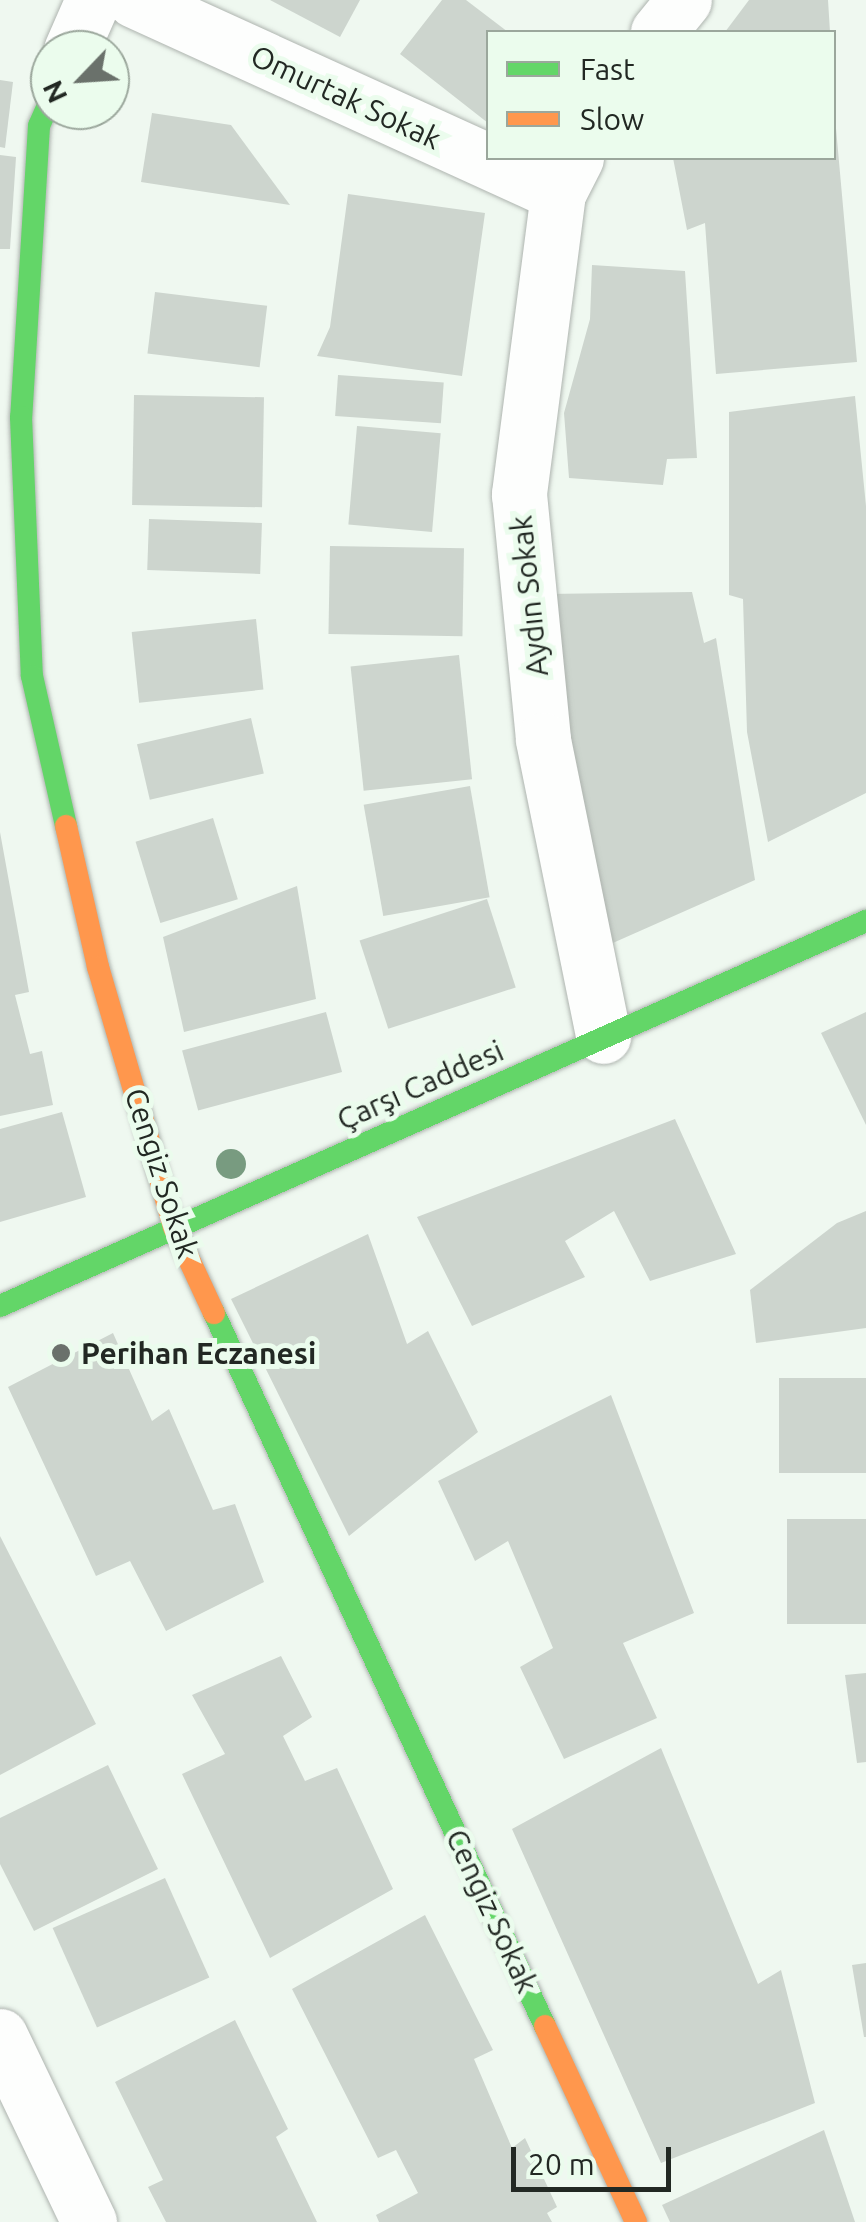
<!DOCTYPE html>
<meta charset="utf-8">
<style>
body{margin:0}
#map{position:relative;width:866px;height:2222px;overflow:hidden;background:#eff8f0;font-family:Ubuntu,sans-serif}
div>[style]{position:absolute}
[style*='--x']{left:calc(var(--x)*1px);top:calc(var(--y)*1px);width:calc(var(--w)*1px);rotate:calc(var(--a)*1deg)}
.building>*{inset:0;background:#cdd5ce;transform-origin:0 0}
.roads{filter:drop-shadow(0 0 2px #aeb4af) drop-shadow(0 0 2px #aeb4af)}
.street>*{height:55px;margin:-27.5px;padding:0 27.5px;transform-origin:27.5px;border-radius:27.5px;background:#fdfefd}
.fast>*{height:22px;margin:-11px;padding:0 11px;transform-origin:11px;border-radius:11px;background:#63d668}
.slow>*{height:22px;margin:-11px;padding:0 11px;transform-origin:11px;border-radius:11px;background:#ff974d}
.trees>*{width:30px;height:30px;margin:-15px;border-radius:50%;background:#789b80}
.dots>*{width:28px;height:28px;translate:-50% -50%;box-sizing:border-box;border:5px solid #ebfced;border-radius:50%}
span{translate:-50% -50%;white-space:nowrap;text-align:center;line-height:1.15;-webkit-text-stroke:10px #ebfced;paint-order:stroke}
.street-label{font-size:30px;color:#222823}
.poi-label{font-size:30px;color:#222823;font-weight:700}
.left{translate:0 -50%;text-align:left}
.legend{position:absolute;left:486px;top:30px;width:350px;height:130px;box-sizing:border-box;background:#ebfced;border:2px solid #9ba79c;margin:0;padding:12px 18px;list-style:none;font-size:30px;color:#222823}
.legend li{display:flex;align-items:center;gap:20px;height:50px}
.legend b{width:50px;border:2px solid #9ba79c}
.north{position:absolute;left:30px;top:30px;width:100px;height:100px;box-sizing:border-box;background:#ebfced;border:2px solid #9ba79c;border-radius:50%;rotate:245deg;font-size:28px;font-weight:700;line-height:40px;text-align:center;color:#222823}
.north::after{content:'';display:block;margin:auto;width:35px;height:45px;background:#6a716b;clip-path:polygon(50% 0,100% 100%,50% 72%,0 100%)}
.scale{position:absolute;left:511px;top:2147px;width:160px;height:45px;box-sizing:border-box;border:5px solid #222823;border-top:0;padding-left:12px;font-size:30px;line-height:35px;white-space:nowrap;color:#222823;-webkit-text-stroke:8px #ebfced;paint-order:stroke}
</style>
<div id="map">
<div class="building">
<div style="clip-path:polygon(270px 0,360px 0,340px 37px)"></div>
<div style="clip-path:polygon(442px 0,466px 0,508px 32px,488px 32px,488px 123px,400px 54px)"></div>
<div style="clip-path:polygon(749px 0,828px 0,830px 32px,725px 32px)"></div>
<div style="clip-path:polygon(0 80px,13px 82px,5px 148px,0 147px)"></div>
<div style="clip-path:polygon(834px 106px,857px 362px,716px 374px,705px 223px,687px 230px,673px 158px,834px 158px)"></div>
<div style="clip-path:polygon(152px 113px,231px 125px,290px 205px,141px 182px)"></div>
<div style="clip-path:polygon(0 155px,16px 157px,10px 249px,0 249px)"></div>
<div style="clip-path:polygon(348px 194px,485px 213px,462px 376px,317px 356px,330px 327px)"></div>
<div style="clip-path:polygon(592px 265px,685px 271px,697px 458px,667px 459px,663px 485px,569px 478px,564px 413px,590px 319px)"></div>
<div style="left:155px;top:292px;width:113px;height:62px;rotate:7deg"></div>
<div style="left:338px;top:375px;width:106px;height:41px;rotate:4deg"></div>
<div style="left:134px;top:395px;width:130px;height:110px;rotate:1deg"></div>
<div style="clip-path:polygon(855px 396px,866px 506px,866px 793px,768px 842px,747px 732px,743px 599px,729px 595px,729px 412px)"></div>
<div style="left:357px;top:426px;width:84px;height:99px;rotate:5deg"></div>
<div style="left:149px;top:519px;width:113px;height:51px;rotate:2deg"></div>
<div style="left:330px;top:546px;width:134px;height:88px;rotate:1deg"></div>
<div style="clip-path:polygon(692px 592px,704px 643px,716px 638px,755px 880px,597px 950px,546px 594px)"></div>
<div style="left:256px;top:619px;width:71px;height:125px;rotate:84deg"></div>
<div style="left:459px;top:655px;width:125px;height:109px;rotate:84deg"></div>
<div style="left:251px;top:718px;width:57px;height:117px;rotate:77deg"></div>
<div style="left:470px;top:786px;width:113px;height:108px;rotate:80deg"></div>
<div style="left:213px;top:818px;width:85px;height:81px;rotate:73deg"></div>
<div style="clip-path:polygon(0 832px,29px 992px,15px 995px,30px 1054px,42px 1051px,53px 1105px,0 1116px)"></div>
<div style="clip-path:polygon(297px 886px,316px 999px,184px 1032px,163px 937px)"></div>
<div style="left:487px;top:899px;width:93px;height:134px;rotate:72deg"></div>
<div style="left:326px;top:1012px;width:62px;height:149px;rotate:75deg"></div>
<div style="clip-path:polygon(866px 1012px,866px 1125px,821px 1033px)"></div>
<div style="clip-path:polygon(62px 1112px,86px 1197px,0 1222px,0 1129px)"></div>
<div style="clip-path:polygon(675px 1119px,736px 1254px,650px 1281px,614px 1211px,565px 1241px,585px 1277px,472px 1326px,417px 1217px)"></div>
<div style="clip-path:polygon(866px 1211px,866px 1328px,756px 1343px,750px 1290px,837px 1223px)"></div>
<div style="clip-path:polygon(368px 1234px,407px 1344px,428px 1331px,478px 1432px,349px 1536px,231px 1299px)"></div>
<div style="clip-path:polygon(113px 1333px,152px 1421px,169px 1409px,213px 1510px,235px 1504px,264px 1582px,166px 1631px,130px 1561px,96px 1576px,8px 1387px)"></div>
<div style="left:866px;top:1378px;width:95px;height:87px;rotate:90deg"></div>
<div style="clip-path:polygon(611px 1395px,694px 1613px,623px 1643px,657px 1718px,564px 1759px,520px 1667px,553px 1648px,508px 1541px,475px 1561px,438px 1481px)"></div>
<div style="left:866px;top:1519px;width:105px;height:79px;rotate:90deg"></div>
<div style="clip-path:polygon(0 1536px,96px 1724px,0 1775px)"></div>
<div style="clip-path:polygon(281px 1656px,312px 1717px,283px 1736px,305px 1781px,337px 1768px,393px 1889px,270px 1958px,182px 1774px,225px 1754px,192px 1695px)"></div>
<div style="clip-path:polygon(866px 1673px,866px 1762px,857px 1763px,845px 1675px)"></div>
<div style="clip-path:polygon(661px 1748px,758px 1984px,781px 1970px,815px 2103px,661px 2163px,512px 1829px)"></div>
<div style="clip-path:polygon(108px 1765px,158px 1869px,34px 1931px,0 1864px,0 1818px)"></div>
<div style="left:165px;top:1878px;width:109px;height:123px;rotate:66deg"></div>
<div style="clip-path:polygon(425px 1915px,493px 2050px,474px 2059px,512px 2148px,525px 2138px,557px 2207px,547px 2213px,552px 2222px,379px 2222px,376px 2215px,418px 2193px,396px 2150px,378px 2158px,292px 1989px)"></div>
<div style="clip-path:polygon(866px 1963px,866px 2037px,864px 2037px,852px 1965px)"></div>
<div style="clip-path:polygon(235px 2020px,288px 2129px,276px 2137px,317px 2222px,166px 2222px,148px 2187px,163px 2180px,115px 2082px)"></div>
<div style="clip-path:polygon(824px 2130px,855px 2222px,670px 2222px,662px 2205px)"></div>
</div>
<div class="roads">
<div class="street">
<div style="--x:134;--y:0;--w:466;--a:24.5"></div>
<div style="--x:658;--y:32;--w:41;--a:-50.9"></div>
<div style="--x:71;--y:50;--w:55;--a:-66.3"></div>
<div style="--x:576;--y:158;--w:39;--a:117"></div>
<div style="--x:558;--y:193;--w:304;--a:97.4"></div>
<div style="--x:519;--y:494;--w:247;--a:84.4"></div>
<div style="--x:543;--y:740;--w:302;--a:78.5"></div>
<div style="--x:0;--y:2036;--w:206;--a:64.4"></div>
</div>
<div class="fast">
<div style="--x:50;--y:101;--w:27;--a:114"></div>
<div style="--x:39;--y:126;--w:292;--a:93.5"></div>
<div style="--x:21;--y:417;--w:259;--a:87.6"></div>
<div style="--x:32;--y:676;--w:154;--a:77.2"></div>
<div style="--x:0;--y:1306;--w:948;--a:-23.97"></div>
<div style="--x:214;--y:1313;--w:786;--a:65.1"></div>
</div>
<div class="slow">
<div style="--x:66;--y:826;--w:145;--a:77.2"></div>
<div style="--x:98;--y:967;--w:271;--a:73.7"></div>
<div style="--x:174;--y:1227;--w:95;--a:65.1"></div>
<div style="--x:545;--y:2026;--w:216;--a:65.1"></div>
</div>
</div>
<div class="trees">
<div style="left:231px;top:1164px"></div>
</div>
<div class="dots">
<div style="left:61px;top:1353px;background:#6a716b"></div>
</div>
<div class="street-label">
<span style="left:346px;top:97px;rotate:25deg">Omurtak Sokak</span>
<span style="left:529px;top:596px;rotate:-96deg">Aydın Sokak</span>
<span style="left:420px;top:1085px;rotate:-24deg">Çarşı Caddesi</span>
<span style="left:162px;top:1173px;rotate:72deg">Cengiz Sokak</span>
<span style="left:492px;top:1911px;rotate:65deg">Cengiz Sokak</span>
</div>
<div class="poi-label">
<span class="left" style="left:81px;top:1353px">Perihan Eczanesi</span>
</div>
<ul class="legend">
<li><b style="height:12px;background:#63d668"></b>Fast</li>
<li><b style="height:12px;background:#ff974d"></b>Slow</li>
</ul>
<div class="north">N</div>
<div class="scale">20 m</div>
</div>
